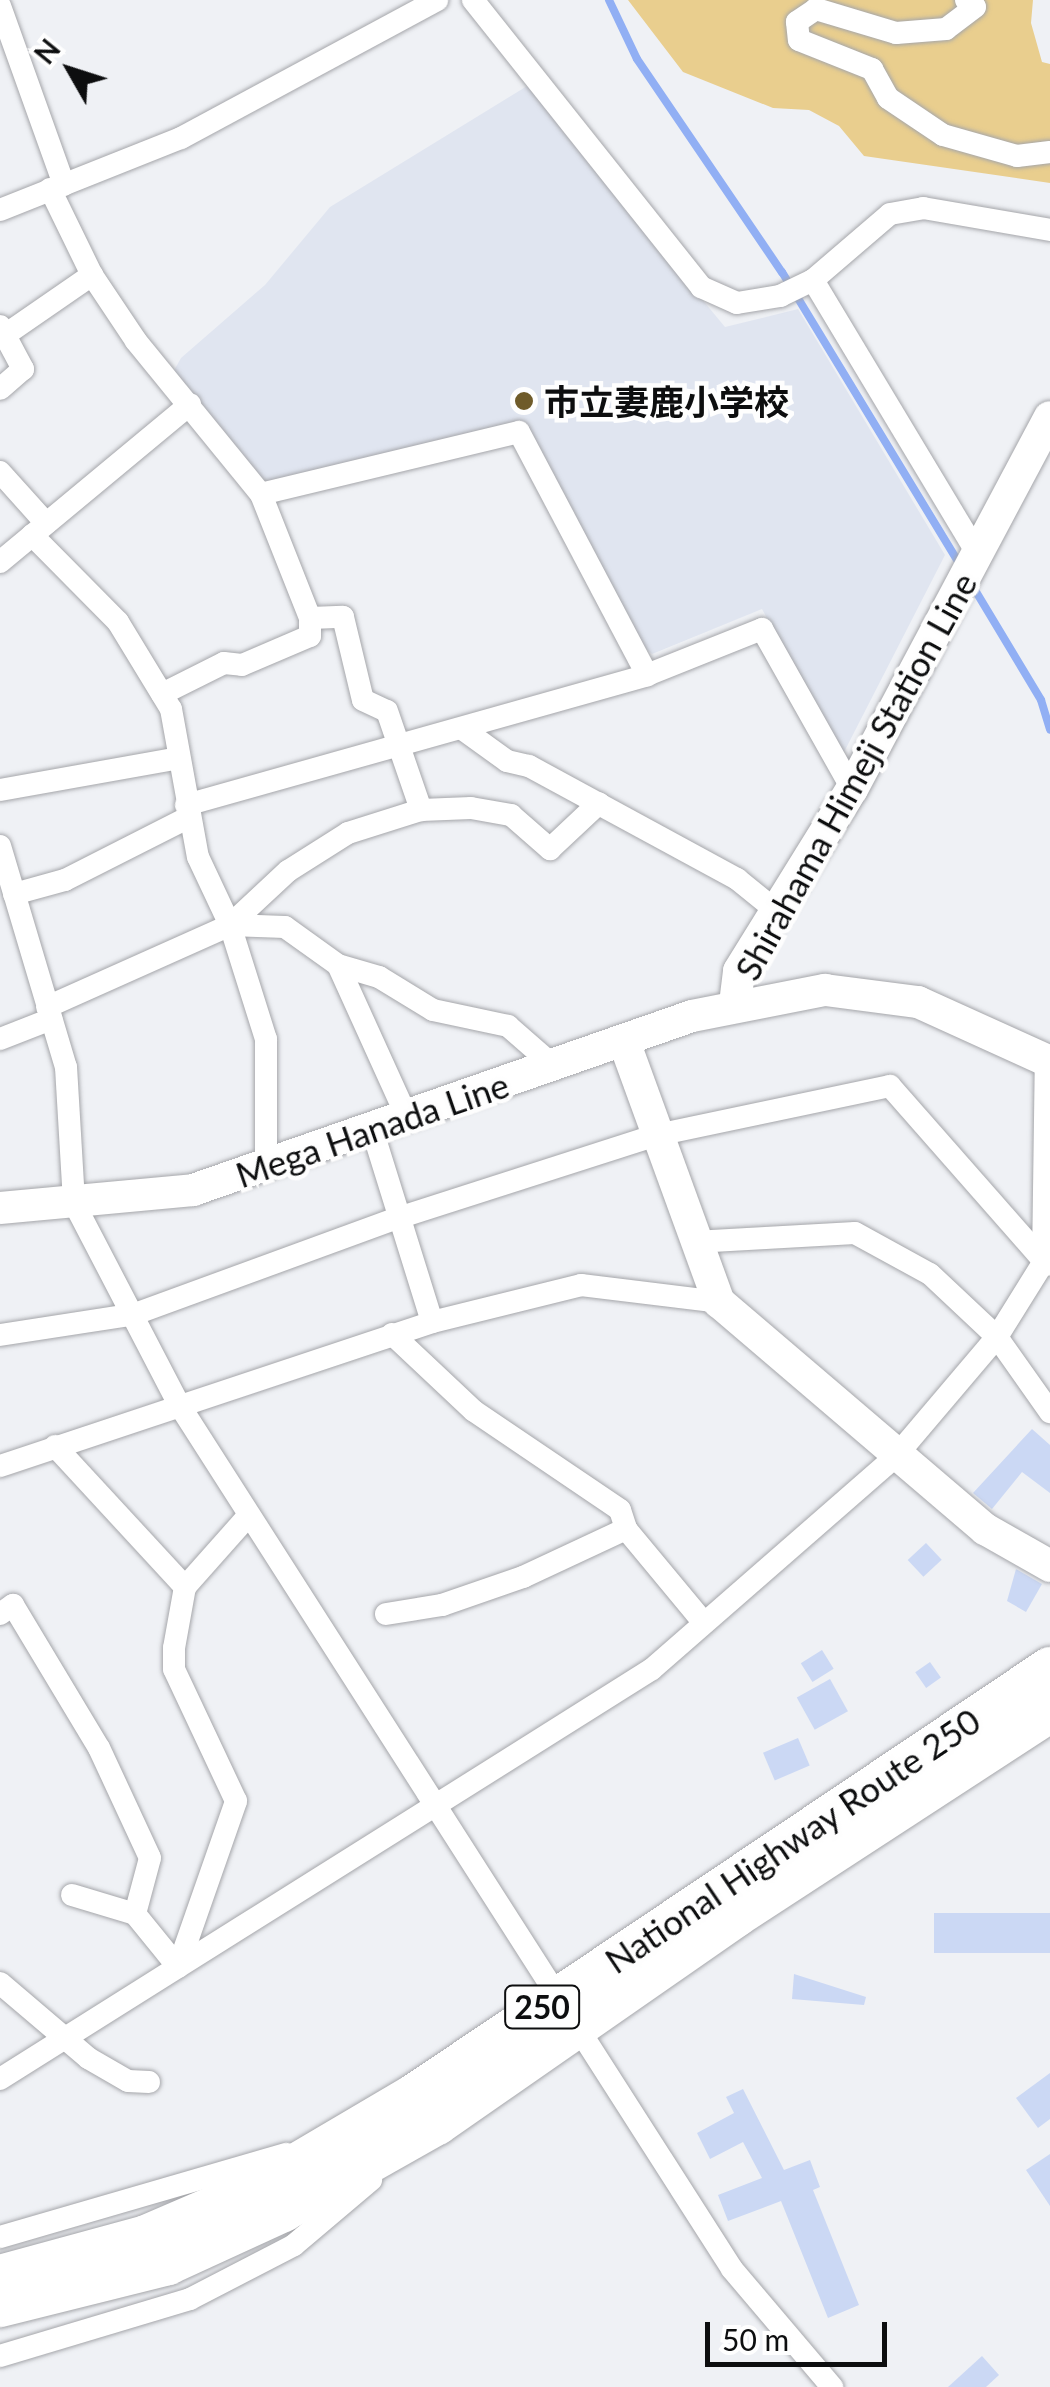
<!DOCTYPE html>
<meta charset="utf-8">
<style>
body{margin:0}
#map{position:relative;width:1050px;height:2387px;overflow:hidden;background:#eff1f5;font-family:Lato,"Noto Sans JP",sans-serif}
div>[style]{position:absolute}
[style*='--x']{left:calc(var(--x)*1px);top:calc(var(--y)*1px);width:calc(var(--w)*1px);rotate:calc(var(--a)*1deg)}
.built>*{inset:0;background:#e0e5f0}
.green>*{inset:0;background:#e9ce8e}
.stream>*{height:8px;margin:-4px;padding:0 4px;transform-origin:4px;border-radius:4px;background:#91aff4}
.building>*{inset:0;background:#cbd8f4;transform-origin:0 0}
.roads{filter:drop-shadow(0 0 2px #a5a6aa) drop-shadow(0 0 2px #a5a6aa)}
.street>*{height:22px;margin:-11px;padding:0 11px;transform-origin:11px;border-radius:11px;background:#fff}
.secondary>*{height:32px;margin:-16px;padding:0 16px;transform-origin:16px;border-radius:16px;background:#fff}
.highway>*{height:42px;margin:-21px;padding:0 21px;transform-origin:21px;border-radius:21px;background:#fff}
.dots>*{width:28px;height:28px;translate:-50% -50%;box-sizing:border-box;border:5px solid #fefefe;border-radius:50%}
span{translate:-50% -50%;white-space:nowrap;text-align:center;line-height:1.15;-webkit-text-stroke:9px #fefefe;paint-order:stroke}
.shield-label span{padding:2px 8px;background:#fefefe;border:2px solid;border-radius:8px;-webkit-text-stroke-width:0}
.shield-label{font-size:32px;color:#0d0e0f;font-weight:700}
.poi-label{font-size:35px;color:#0d0e0f;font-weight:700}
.left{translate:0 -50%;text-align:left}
.street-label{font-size:35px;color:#0d0e0f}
.north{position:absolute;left:20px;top:20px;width:100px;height:100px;-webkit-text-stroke:8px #fefefe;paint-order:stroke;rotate:309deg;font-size:28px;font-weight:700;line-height:40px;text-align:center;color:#0d0e0f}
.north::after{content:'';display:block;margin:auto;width:35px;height:45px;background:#0d0e0f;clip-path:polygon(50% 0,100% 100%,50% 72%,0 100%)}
.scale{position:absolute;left:705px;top:2322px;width:182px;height:45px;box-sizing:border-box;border:5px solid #0d0e0f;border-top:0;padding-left:12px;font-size:30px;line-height:35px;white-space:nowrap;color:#0d0e0f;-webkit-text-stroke:8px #fefefe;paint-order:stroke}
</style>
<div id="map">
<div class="built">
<div style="clip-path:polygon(532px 83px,564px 133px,725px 327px,798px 309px,945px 555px,842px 756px,762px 609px,652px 654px,643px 646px,525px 428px,263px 484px,172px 374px,181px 358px,265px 285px,330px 207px)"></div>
</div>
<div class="green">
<div style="clip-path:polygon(628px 0,1033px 0,1031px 23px,1042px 62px,1050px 64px,1050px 183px,864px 156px,839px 126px,809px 110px,773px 108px,683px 72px)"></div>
</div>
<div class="stream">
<div style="--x:609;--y:0;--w:65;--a:64.6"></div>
<div style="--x:637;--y:59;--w:258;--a:55.8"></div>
<div style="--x:782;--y:272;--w:343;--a:58.7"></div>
<div style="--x:972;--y:585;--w:134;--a:59"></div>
<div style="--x:1041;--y:700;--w:31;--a:73"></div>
</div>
<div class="building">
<div style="clip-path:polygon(1032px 1429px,1050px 1445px,1050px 1493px,1022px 1472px,992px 1509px,973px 1493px)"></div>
<div style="left:926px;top:1543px;width:23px;height:25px;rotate:47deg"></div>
<div style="clip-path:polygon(1016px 1569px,1042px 1584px,1026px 1612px,1007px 1601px)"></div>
<div style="left:822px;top:1650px;width:22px;height:25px;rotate:58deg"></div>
<div style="left:930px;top:1662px;width:19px;height:18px;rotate:55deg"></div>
<div style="left:830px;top:1679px;width:37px;height:38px;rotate:61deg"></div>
<div style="left:798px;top:1738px;width:30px;height:38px;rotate:67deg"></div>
<div style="left:1050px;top:1913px;width:40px;height:116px;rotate:90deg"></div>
<div style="clip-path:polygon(794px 1974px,866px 1997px,864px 2005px,792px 1999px)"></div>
<div style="clip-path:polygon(1050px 2073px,1050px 2119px,1038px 2128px,1016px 2098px)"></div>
<div style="clip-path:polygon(743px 2089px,784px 2170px,810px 2160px,820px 2187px,813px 2190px,859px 2305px,828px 2318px,781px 2201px,728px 2221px,718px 2195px,762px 2178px,743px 2142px,710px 2159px,697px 2133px,734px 2113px,726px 2097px)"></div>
<div style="clip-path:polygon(1050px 2154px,1050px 2206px,1026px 2170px)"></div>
<div style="clip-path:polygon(982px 2356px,999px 2375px,986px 2387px,948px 2387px)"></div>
</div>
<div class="roads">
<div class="street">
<div style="--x:473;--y:0;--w:367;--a:51.5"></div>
<div style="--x:701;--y:287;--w:39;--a:24"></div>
<div style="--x:737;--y:303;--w:44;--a:-9.2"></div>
<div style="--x:780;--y:296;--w:37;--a:-26"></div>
<div style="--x:813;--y:280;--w:101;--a:-40.6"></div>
<div style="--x:890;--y:214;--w:34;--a:-10"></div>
<div style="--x:923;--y:208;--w:129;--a:9.8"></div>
<div style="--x:966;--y:0;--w:11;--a:38"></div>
<div style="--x:975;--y:7;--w:36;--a:143"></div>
<div style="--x:946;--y:29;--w:50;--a:175.4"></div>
<div style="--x:896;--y:33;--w:84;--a:-163.3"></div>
<div style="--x:816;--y:9;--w:23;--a:146"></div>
<div style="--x:797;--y:22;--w:18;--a:84"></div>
<div style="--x:799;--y:40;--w:79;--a:21.7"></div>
<div style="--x:872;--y:69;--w:33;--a:61"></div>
<div style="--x:888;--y:98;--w:66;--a:33.9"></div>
<div style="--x:943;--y:135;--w:77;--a:15.8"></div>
<div style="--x:1017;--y:156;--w:33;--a:-7"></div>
<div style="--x:0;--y:6;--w:190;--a:70.3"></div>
<div style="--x:50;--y:189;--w:96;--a:64"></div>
<div style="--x:92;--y:275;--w:79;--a:56.3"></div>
<div style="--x:136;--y:341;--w:198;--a:50.8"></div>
<div style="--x:261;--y:494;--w:265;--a:-13.5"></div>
<div style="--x:519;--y:432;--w:275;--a:62.2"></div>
<div style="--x:0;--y:210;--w:195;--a:-21.7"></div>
<div style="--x:181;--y:138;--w:291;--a:-28.3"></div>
<div style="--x:813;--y:280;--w:318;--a:59"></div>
<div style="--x:0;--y:326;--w:49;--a:61.9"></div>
<div style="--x:23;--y:369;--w:30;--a:139"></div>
<div style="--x:5;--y:335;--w:106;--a:-34.6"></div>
<div style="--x:0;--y:472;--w:69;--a:48"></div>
<div style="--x:32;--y:535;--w:122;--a:45.3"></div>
<div style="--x:118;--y:622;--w:102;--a:58.7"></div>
<div style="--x:171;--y:709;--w:150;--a:79.7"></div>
<div style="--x:198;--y:857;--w:75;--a:64.8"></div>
<div style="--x:230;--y:925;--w:120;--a:72.5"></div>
<div style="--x:266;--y:1039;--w:127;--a:90"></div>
<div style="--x:0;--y:562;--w:247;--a:-39.7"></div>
<div style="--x:310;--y:618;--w:33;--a:-2"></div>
<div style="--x:343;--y:617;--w:85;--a:76.5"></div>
<div style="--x:363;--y:700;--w:26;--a:25"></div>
<div style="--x:387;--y:711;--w:105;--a:71"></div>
<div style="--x:162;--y:694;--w:69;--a:-26.6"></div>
<div style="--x:224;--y:663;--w:18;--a:6"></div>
<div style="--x:242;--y:665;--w:74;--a:-23.1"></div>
<div style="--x:310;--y:636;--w:18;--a:-90"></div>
<div style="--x:310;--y:618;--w:133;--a:-111.6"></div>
<div style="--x:464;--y:730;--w:53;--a:35.8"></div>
<div style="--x:507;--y:761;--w:23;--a:13"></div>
<div style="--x:529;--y:766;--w:237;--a:28.5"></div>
<div style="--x:737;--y:879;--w:54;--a:39"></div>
<div style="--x:0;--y:790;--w:182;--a:-10.1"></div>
<div style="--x:186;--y:805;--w:479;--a:-15.7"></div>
<div style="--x:647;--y:675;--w:124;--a:-21.8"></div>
<div style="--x:762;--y:629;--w:184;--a:60.6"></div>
<div style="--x:0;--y:846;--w:231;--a:73.4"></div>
<div style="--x:66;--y:1067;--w:136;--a:86.6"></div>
<div style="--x:74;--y:1203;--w:225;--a:62.5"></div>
<div style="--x:178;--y:1403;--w:1028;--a:57.39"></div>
<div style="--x:732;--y:2269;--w:155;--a:49.7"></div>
<div style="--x:14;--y:894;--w:53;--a:-15.4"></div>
<div style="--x:65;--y:880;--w:139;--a:-26.9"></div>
<div style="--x:230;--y:925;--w:55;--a:2.1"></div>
<div style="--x:285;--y:927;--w:65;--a:35.6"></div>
<div style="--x:338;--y:965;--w:43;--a:16.3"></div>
<div style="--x:379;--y:977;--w:63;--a:31.4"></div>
<div style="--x:433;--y:1010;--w:77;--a:12"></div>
<div style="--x:508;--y:1026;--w:62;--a:41.1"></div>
<div style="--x:338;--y:965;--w:167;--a:65.6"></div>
<div style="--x:47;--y:1007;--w:201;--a:-24.1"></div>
<div style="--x:230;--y:925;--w:79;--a:-43"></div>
<div style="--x:288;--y:871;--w:71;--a:-32.3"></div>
<div style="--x:348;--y:833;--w:77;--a:-17.5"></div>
<div style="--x:421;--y:810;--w:50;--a:-2.3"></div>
<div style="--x:471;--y:808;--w:41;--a:9.9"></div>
<div style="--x:511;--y:815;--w:52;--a:41.1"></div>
<div style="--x:550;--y:849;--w:67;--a:-43.2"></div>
<div style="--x:0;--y:1039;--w:55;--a:-21.4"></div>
<div style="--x:372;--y:1129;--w:202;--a:72.7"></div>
<div style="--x:694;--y:1242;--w:161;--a:-3.2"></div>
<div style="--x:855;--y:1233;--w:85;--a:28.7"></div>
<div style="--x:930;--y:1274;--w:92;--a:43.2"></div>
<div style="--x:997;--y:1337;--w:92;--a:54.8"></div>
<div style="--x:392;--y:1334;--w:112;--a:43.2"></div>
<div style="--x:474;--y:1411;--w:176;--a:34.1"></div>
<div style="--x:620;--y:1510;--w:20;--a:72"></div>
<div style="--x:626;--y:1529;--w:122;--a:50.3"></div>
<div style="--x:0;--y:1335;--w:137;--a:-8.8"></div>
<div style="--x:135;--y:1314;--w:280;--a:-20.1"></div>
<div style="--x:398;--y:1218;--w:272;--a:-17.8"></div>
<div style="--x:657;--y:1135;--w:238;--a:-11.9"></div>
<div style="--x:890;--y:1086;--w:238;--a:48.7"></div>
<div style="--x:55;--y:1446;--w:192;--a:47.3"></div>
<div style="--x:0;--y:1466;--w:455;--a:-18.4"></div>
<div style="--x:432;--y:1322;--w:154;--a:-13.9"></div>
<div style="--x:581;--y:1285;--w:139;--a:7"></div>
<div style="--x:0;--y:1614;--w:16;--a:-35"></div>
<div style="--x:13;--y:1605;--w:167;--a:59"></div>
<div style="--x:99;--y:1748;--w:121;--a:65.1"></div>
<div style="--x:150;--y:1858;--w:58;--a:105"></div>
<div style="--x:386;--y:1614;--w:57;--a:-9.1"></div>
<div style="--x:442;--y:1605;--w:86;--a:-19.1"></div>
<div style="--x:523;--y:1577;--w:114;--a:-25"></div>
<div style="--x:72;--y:1895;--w:66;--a:16.8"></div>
<div style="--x:135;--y:1914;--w:68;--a:50.9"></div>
<div style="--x:178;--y:1967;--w:176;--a:-70.7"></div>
<div style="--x:236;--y:1801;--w:146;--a:-115.2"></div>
<div style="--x:174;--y:1669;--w:21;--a:-90"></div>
<div style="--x:174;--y:1648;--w:62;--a:-79.8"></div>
<div style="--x:185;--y:1587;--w:96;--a:-48.4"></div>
<div style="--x:0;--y:1983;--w:116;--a:40.4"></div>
<div style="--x:88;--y:2058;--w:46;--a:29.9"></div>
<div style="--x:128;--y:2081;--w:21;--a:3"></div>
<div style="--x:0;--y:2079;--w:770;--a:-32.16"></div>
<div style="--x:652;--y:1669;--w:324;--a:-41.1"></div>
<div style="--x:896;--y:1456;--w:156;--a:-49.7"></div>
<div style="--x:997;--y:1337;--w:87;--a:-58.1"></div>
<div style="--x:1043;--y:1263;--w:203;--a:-89.2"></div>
<div style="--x:0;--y:2237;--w:298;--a:-16.2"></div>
<div style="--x:0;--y:2356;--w:198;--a:-16.7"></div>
<div style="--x:190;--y:2299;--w:117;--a:-27.4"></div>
<div style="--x:294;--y:2245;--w:101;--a:-40.2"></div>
</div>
<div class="secondary">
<div style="--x:735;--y:1004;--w:33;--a:-83"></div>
<div style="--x:739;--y:971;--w:214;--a:-58.2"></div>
<div style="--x:852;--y:789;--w:421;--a:-62"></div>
<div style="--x:625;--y:1044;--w:275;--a:70"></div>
<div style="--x:719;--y:1302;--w:350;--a:40.5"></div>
<div style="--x:985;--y:1529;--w:75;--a:29.6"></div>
<div style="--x:0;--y:1208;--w:194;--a:-5.3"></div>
<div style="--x:193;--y:1190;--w:528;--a:-19.22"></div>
<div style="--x:692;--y:1016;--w:136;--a:-11.1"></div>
<div style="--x:825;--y:990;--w:94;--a:7.4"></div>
<div style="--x:918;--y:1002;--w:145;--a:24.4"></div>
</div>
<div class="highway">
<div style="--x:0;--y:2276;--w:151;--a:-15.3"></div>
<div style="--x:146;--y:2236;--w:114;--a:-23.2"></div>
<div style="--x:251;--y:2191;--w:189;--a:-30.5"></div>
<div style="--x:414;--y:2095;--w:766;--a:-33.88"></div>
<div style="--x:0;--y:2306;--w:173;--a:-14"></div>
<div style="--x:168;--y:2264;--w:127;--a:-24.7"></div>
<div style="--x:283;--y:2211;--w:177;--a:-29.5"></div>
<div style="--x:437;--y:2124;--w:364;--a:-34.8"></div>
<div style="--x:736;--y:1916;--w:375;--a:-33.1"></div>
</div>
</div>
<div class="dots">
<div style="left:524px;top:401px;background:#6f5b2a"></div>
</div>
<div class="shield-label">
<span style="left:542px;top:2007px">250</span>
</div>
<div class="poi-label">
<span class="left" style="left:544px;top:401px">市立妻鹿小学校</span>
</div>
<div class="street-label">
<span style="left:855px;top:776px;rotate:-61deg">Shirahama Himeji Station Line</span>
<span style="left:372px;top:1129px;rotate:-19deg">Mega Hanada Line</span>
<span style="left:792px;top:1840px;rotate:-34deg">National Highway Route 250</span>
</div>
<div class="north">N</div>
<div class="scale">50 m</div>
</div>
